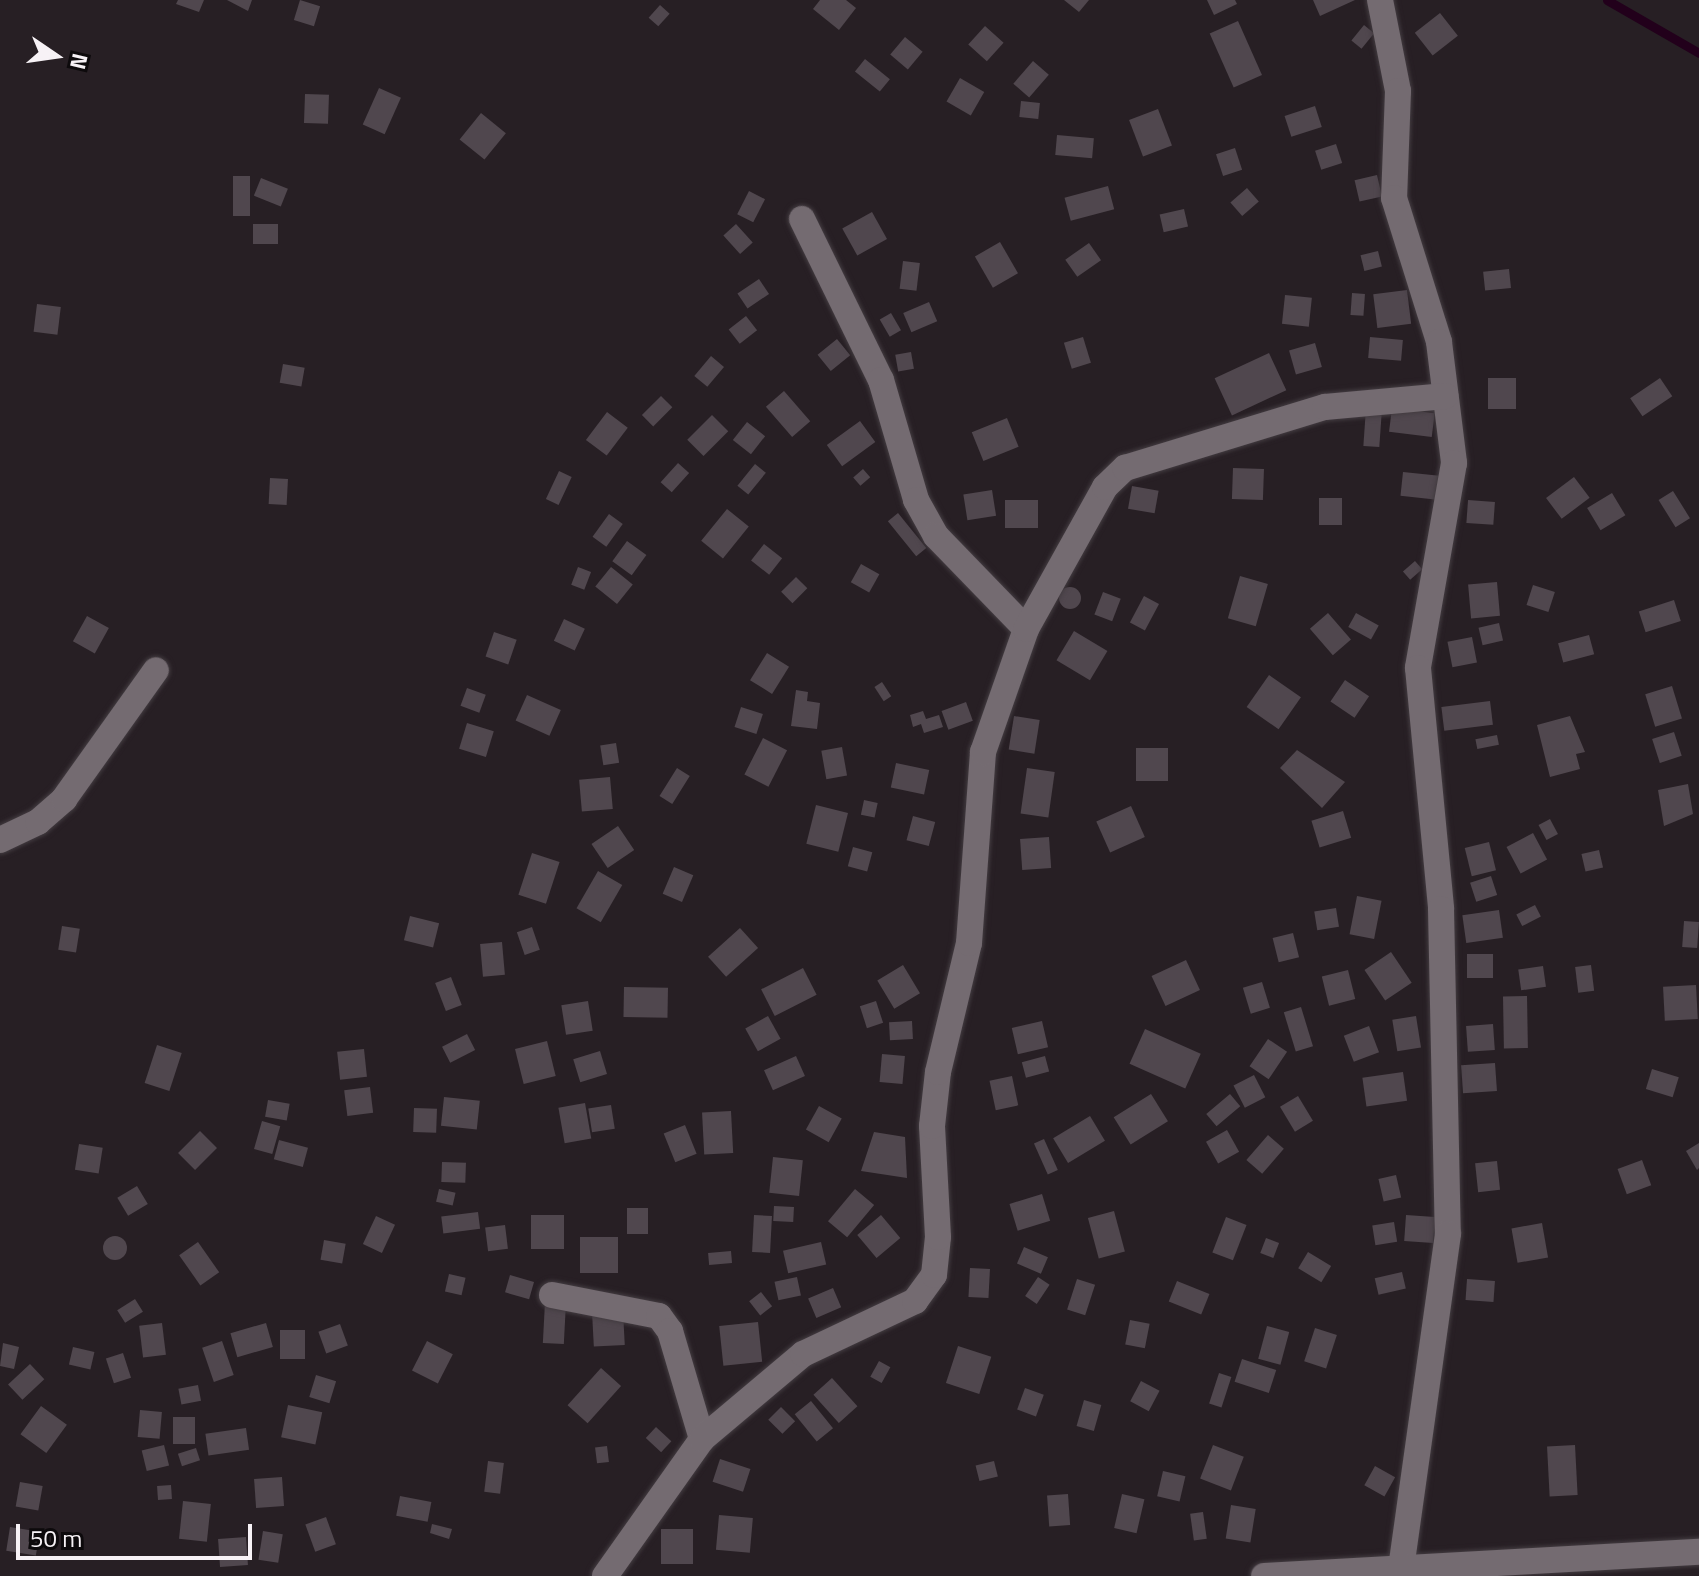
<!DOCTYPE html>
<style>
body{margin:0}
#map{position:relative;width:1699px;height:1576px;overflow:hidden;background:#271f24;font-family:"Titillium Web",sans-serif}
div>[style]{position:absolute}
[style*='--x']{left:calc(var(--x)*1px);top:calc(var(--y)*1px);width:calc(var(--w)*1px);rotate:calc(var(--a)*1deg)}
.stream>*{height:9px;margin:-4.5px;padding:0 4.5px;transform-origin:4.5px;border-radius:4.5px;background:#22001b}
.building>*{inset:0;background:#50474e;transform-origin:0 0}
.round{border-radius:50%}
.roads{filter:drop-shadow(0 0 2px #433c41) drop-shadow(0 0 2px #433c41)}
.street>*{height:26px;margin:-13px;padding:0 13px;transform-origin:13px;border-radius:13px;background:#746b71}
span{translate:-50% -50%;white-space:nowrap;text-align:center;line-height:1.15;-webkit-text-stroke:7px #0d0a0c;paint-order:stroke}
.north{position:absolute;left:16px;top:16px;width:80px;height:80px;-webkit-text-stroke:6px #0d0a0c;paint-order:stroke;rotate:103deg;font-size:22px;font-weight:700;line-height:32px;text-align:center;color:#f7f2f6}
.north::after{content:'';display:block;margin:auto;width:28px;height:36px;background:#f7f2f6;clip-path:polygon(50% 0,100% 100%,50% 72%,0 100%)}
.scale{position:absolute;left:16px;top:1524px;width:236px;height:36px;box-sizing:border-box;border:4px solid #f7f2f6;border-top:0;padding-left:10px;font-size:24px;line-height:28px;white-space:nowrap;color:#f7f2f6;-webkit-text-stroke:6px #0d0a0c;paint-order:stroke}
</style>
<div id="map">
<div class="stream">
<div style="--x:1607;--y:0;--w:106;--a:29.9"></div>
</div>
<div class="building">
<div style="clip-path:polygon(178px 0,204px 0,199px 12px,176px 4px)"></div>
<div style="clip-path:polygon(227px 0,252px 0,248px 11px)"></div>
<div style="left:300px;top:0;width:21px;height:21px;rotate:17deg"></div>
<div style="clip-path:polygon(820px 0,846px 0,856px 8px,839px 30px,813px 9px)"></div>
<div style="clip-path:polygon(1064px 0,1089px 0,1079px 12px)"></div>
<div style="clip-path:polygon(1207px 0,1235px 0,1237px 4px,1214px 15px)"></div>
<div style="clip-path:polygon(1313px 0,1355px 0,1320px 16px)"></div>
<div style="left:660px;top:5px;width:13px;height:17px;rotate:42deg"></div>
<div style="left:1440px;top:13px;width:29px;height:32px;rotate:52deg"></div>
<div style="left:1238px;top:21px;width:59px;height:31px;rotate:66deg"></div>
<div style="left:1364px;top:25px;width:13px;height:20px;rotate:39deg"></div>
<div style="left:985px;top:26px;width:25px;height:25px;rotate:42deg"></div>
<div style="left:905px;top:37px;width:23px;height:23px;rotate:40deg"></div>
<div style="left:865px;top:59px;width:32px;height:16px;rotate:39deg"></div>
<div style="left:1033px;top:61px;width:21px;height:30px;rotate:41deg"></div>
<div style="left:960px;top:78px;width:28px;height:27px;rotate:30deg"></div>
<div style="left:379px;top:88px;width:24px;height:40px;rotate:24deg"></div>
<div style="left:305px;top:94px;width:24px;height:29px;rotate:2deg"></div>
<div style="left:1021px;top:101px;width:19px;height:16px;rotate:6deg"></div>
<div style="left:1315px;top:106px;width:22px;height:32px;rotate:72deg"></div>
<div style="left:1158px;top:109px;width:39px;height:31px;rotate:69deg"></div>
<div style="left:481px;top:113px;width:32px;height:34px;rotate:39deg"></div>
<div style="left:1057px;top:135px;width:37px;height:20px;rotate:5deg"></div>
<div style="left:1336px;top:144px;width:20px;height:22px;rotate:72deg"></div>
<div style="left:1235px;top:148px;width:23px;height:20px;rotate:72deg"></div>
<div style="left:1377px;top:175px;width:22px;height:23px;rotate:77deg"></div>
<div style="left:233px;top:176px;width:17px;height:40px"></div>
<div style="left:261px;top:178px;width:29px;height:19px;rotate:22deg"></div>
<div style="left:1108px;top:186px;width:24px;height:45px;rotate:75deg"></div>
<div style="left:1247px;top:188px;width:18px;height:22px;rotate:49deg"></div>
<div style="left:749px;top:191px;width:18px;height:26px;rotate:27deg"></div>
<div style="left:1184px;top:209px;width:18px;height:25px;rotate:77deg"></div>
<div style="left:872px;top:212px;width:31px;height:34px;rotate:61deg"></div>
<div style="left:253px;top:224px;width:25px;height:20px"></div>
<div style="left:736px;top:224px;width:25px;height:17px;rotate:48deg"></div>
<div style="left:1000px;top:242px;width:36px;height:29px;rotate:60deg"></div>
<div style="left:1089px;top:243px;width:21px;height:29px;rotate:55deg"></div>
<div style="left:1378px;top:251px;width:16px;height:18px;rotate:76deg"></div>
<div style="left:903px;top:261px;width:17px;height:28px;rotate:7deg"></div>
<div style="left:1509px;top:269px;width:19px;height:26px;rotate:84deg"></div>
<div style="left:759px;top:279px;width:18px;height:26px;rotate:56deg"></div>
<div style="left:1407px;top:290px;width:34px;height:34px;rotate:83deg"></div>
<div style="left:1352px;top:293px;width:13px;height:22px;rotate:4deg"></div>
<div style="left:1285px;top:295px;width:27px;height:29px;rotate:6deg"></div>
<div style="left:929px;top:302px;width:21px;height:28px;rotate:67deg"></div>
<div style="left:37px;top:304px;width:24px;height:28px;rotate:7deg"></div>
<div style="left:891px;top:313px;width:20px;height:13px;rotate:60deg"></div>
<div style="left:746px;top:316px;width:18px;height:22px;rotate:52deg"></div>
<div style="left:1083px;top:337px;width:27px;height:20px;rotate:73deg"></div>
<div style="left:1370px;top:337px;width:33px;height:21px;rotate:5deg"></div>
<div style="left:837px;top:339px;width:21px;height:25px;rotate:51deg"></div>
<div style="left:1315px;top:343px;width:25px;height:27px;rotate:74deg"></div>
<div style="left:911px;top:352px;width:17px;height:16px;rotate:80deg"></div>
<div style="left:1269px;top:353px;width:41px;height:60px;rotate:65deg"></div>
<div style="left:711px;top:356px;width:17px;height:26px;rotate:40deg"></div>
<div style="left:283px;top:364px;width:22px;height:19px;rotate:10deg"></div>
<div style="left:1488px;top:378px;width:28px;height:31px"></div>
<div style="left:1660px;top:378px;width:22px;height:36px;rotate:56deg"></div>
<div style="left:784px;top:391px;width:40px;height:24px;rotate:49deg"></div>
<div style="left:661px;top:396px;width:16px;height:27px;rotate:45deg"></div>
<div style="left:1366px;top:408px;width:16px;height:38px;rotate:4deg"></div>
<div style="left:1392px;top:408px;width:43px;height:24px;rotate:7deg"></div>
<div style="left:607px;top:412px;width:26px;height:35px;rotate:37deg"></div>
<div style="left:712px;top:415px;width:23px;height:35px;rotate:45deg"></div>
<div style="left:1007px;top:418px;width:31px;height:38px;rotate:68deg"></div>
<div style="left:860px;top:421px;width:26px;height:41px;rotate:54deg"></div>
<div style="left:747px;top:422px;width:23px;height:23px;rotate:38deg"></div>
<div style="left:678px;top:463px;width:15px;height:26px;rotate:42deg"></div>
<div style="left:755px;top:464px;width:14px;height:28px;rotate:39deg"></div>
<div style="left:1233px;top:468px;width:31px;height:31px;rotate:2deg"></div>
<div style="left:863px;top:469px;width:11px;height:13px;rotate:49deg"></div>
<div style="left:559px;top:471px;width:14px;height:31px;rotate:25deg"></div>
<div style="left:1403px;top:472px;width:39px;height:24px;rotate:6deg"></div>
<div style="left:1574px;top:477px;width:26px;height:35px;rotate:53deg"></div>
<div style="left:270px;top:478px;width:18px;height:26px;rotate:3deg"></div>
<div style="left:1132px;top:486px;width:27px;height:23px;rotate:10deg"></div>
<div style="left:992px;top:490px;width:26px;height:29px;rotate:81deg"></div>
<div style="left:1673px;top:491px;width:32px;height:17px;rotate:58deg"></div>
<div style="left:1612px;top:493px;width:26px;height:29px;rotate:59deg"></div>
<div style="left:1319px;top:498px;width:23px;height:27px"></div>
<div style="left:1038px;top:500px;width:28px;height:33px;rotate:90deg"></div>
<div style="left:1468px;top:500px;width:27px;height:23px;rotate:4deg"></div>
<div style="left:727px;top:509px;width:28px;height:41px;rotate:39deg"></div>
<div style="left:898px;top:513px;width:45px;height:13px;rotate:51deg"></div>
<div style="left:609px;top:514px;width:17px;height:28px;rotate:36deg"></div>
<div style="left:627px;top:541px;width:24px;height:25px;rotate:36deg"></div>
<div style="left:764px;top:544px;width:23px;height:21px;rotate:38deg"></div>
<div style="left:1415px;top:561px;width:11px;height:16px;rotate:49deg"></div>
<div style="left:861px;top:564px;width:21px;height:21px;rotate:29deg"></div>
<div style="left:578px;top:567px;width:14px;height:19px;rotate:21deg"></div>
<div style="left:611px;top:567px;width:28px;height:25px;rotate:39deg"></div>
<div style="left:1240px;top:576px;width:29px;height:44px;rotate:16deg"></div>
<div style="left:796px;top:577px;width:16px;height:21px;rotate:45deg"></div>
<div style="left:1497px;top:582px;width:34px;height:29px;rotate:85deg"></div>
<div style="left:1533px;top:585px;width:23px;height:21px;rotate:18deg"></div>
<div class="round" style="left:1059px;top:587px;width:22px;height:22px"></div>
<div style="left:1103px;top:592px;width:19px;height:24px;rotate:21deg"></div>
<div style="left:1144px;top:596px;width:17px;height:30px;rotate:28deg"></div>
<div style="left:1674px;top:600px;width:22px;height:37px;rotate:72deg"></div>
<div style="left:1328px;top:613px;width:35px;height:24px;rotate:49deg"></div>
<div style="left:1356px;top:613px;width:26px;height:16px;rotate:29deg"></div>
<div style="left:87px;top:616px;width:25px;height:29px;rotate:29deg"></div>
<div style="left:564px;top:619px;width:23px;height:24px;rotate:25deg"></div>
<div style="left:1499px;top:623px;width:18px;height:21px;rotate:77deg"></div>
<div style="left:1074px;top:631px;width:39px;height:34px;rotate:31deg"></div>
<div style="left:494px;top:632px;width:24px;height:26px;rotate:19deg"></div>
<div style="left:1589px;top:635px;width:20px;height:32px;rotate:75deg"></div>
<div style="left:1472px;top:637px;width:26px;height:25px;rotate:79deg"></div>
<div style="left:767px;top:653px;width:26px;height:32px;rotate:32deg"></div>
<div style="left:1269px;top:675px;width:39px;height:39px;rotate:35deg"></div>
<div style="left:1345px;top:680px;width:29px;height:26px;rotate:34deg"></div>
<div style="left:882px;top:682px;width:17px;height:9px;rotate:57deg"></div>
<div style="left:1672px;top:686px;width:34px;height:28px;rotate:73deg"></div>
<div style="left:467px;top:688px;width:20px;height:19px;rotate:20deg"></div>
<div style="clip-path:polygon(796px 690px,808px 692px,807px 701px,820px 703px,817px 729px,791px 726px)"></div>
<div style="left:527px;top:695px;width:37px;height:28px;rotate:24deg"></div>
<div style="left:1490px;top:701px;width:24px;height:49px;rotate:83deg"></div>
<div style="left:966px;top:702px;width:20px;height:26px;rotate:70deg"></div>
<div style="left:741px;top:707px;width:23px;height:21px;rotate:18deg"></div>
<div style="clip-path:polygon(923px 711px,926px 719px,939px 715px,943px 727px,924px 733px,921px 724px,913px 727px,910px 715px)"></div>
<div style="left:1014px;top:716px;width:26px;height:34px;rotate:9deg"></div>
<div style="clip-path:polygon(1570px 716px,1585px 752px,1576px 754px,1580px 769px,1550px 777px,1537px 725px)"></div>
<div style="left:467px;top:723px;width:28px;height:27px;rotate:17deg"></div>
<div style="left:1674px;top:732px;width:25px;height:23px;rotate:72deg"></div>
<div style="left:1497px;top:735px;width:10px;height:22px;rotate:79deg"></div>
<div style="left:763px;top:738px;width:27px;height:41px;rotate:27deg"></div>
<div style="left:616px;top:743px;width:20px;height:16px;rotate:81deg"></div>
<div style="left:842px;top:747px;width:29px;height:21px;rotate:80deg"></div>
<div style="left:1168px;top:748px;width:33px;height:32px;rotate:90deg"></div>
<div style="clip-path:polygon(1297px 750px,1345px 782px,1322px 808px,1280px 768px)"></div>
<div style="left:896px;top:763px;width:34px;height:25px;rotate:12deg"></div>
<div style="left:677px;top:768px;width:15px;height:33px;rotate:32deg"></div>
<div style="left:1027px;top:768px;width:28px;height:46px;rotate:8deg"></div>
<div style="left:610px;top:777px;width:32px;height:31px;rotate:85deg"></div>
<div style="clip-path:polygon(1688px 784px,1693px 814px,1664px 826px,1658px 790px)"></div>
<div style="left:864px;top:800px;width:14px;height:15px;rotate:12deg"></div>
<div style="left:816px;top:805px;width:33px;height:40px;rotate:14deg"></div>
<div style="left:1131px;top:806px;width:34px;height:38px;rotate:66deg"></div>
<div style="left:1343px;top:811px;width:28px;height:33px;rotate:73deg"></div>
<div style="left:913px;top:816px;width:23px;height:25px;rotate:15deg"></div>
<div style="left:1550px;top:819px;width:17px;height:13px;rotate:62deg"></div>
<div style="left:618px;top:826px;width:29px;height:32px;rotate:56deg"></div>
<div style="left:1533px;top:833px;width:30px;height:30px;rotate:62deg"></div>
<div style="left:1049px;top:837px;width:31px;height:29px;rotate:86deg"></div>
<div style="left:1489px;top:842px;width:29px;height:25px;rotate:76deg"></div>
<div style="left:853px;top:847px;width:20px;height:20px;rotate:15deg"></div>
<div style="left:1599px;top:850px;width:18px;height:18px;rotate:77deg"></div>
<div style="left:532px;top:853px;width:29px;height:44px;rotate:18deg"></div>
<div style="left:674px;top:867px;width:21px;height:29px;rotate:23deg"></div>
<div style="left:598px;top:871px;width:28px;height:43px;rotate:30deg"></div>
<div style="left:1491px;top:876px;width:20px;height:22px;rotate:72deg"></div>
<div style="left:1357px;top:896px;width:25px;height:39px;rotate:11deg"></div>
<div style="left:1535px;top:905px;width:13px;height:21px;rotate:63deg"></div>
<div style="left:1336px;top:908px;width:19px;height:22px;rotate:81deg"></div>
<div style="left:1499px;top:910px;width:28px;height:37px;rotate:82deg"></div>
<div style="left:410px;top:916px;width:30px;height:25px;rotate:14deg"></div>
<div style="left:1684px;top:921px;width:15px;height:26px;rotate:4deg"></div>
<div style="left:62px;top:926px;width:18px;height:24px;rotate:9deg"></div>
<div style="left:532px;top:927px;width:24px;height:16px;rotate:71deg"></div>
<div style="left:740px;top:928px;width:27px;height:43px;rotate:48deg"></div>
<div style="left:1293px;top:933px;width:25px;height:21px;rotate:76deg"></div>
<div style="left:502px;top:942px;width:33px;height:22px;rotate:85deg"></div>
<div style="left:1391px;top:952px;width:37px;height:32px;rotate:56deg"></div>
<div style="left:1493px;top:954px;width:24px;height:26px;rotate:90deg"></div>
<div style="left:1186px;top:960px;width:33px;height:38px;rotate:65deg"></div>
<div style="left:903px;top:965px;width:33px;height:30px;rotate:59deg"></div>
<div style="left:1591px;top:965px;width:26px;height:16px;rotate:83deg"></div>
<div style="left:1543px;top:966px;width:21px;height:25px;rotate:82deg"></div>
<div style="left:803px;top:968px;width:30px;height:47px;rotate:63deg"></div>
<div style="left:1348px;top:970px;width:30px;height:27px;rotate:76deg"></div>
<div style="left:451px;top:977px;width:30px;height:17px;rotate:69deg"></div>
<div style="left:1262px;top:982px;width:27px;height:20px;rotate:73deg"></div>
<div style="left:1696px;top:985px;width:34px;height:33px;rotate:87deg"></div>
<div style="left:624px;top:987px;width:44px;height:30px;rotate:1deg"></div>
<div style="left:1527px;top:996px;width:52px;height:24px;rotate:89deg"></div>
<div style="left:588px;top:1001px;width:30px;height:27px;rotate:81deg"></div>
<div style="left:876px;top:1001px;width:23px;height:17px;rotate:72deg"></div>
<div style="left:1301px;top:1007px;width:41px;height:18px;rotate:73deg"></div>
<div style="left:768px;top:1016px;width:26px;height:26px;rotate:61deg"></div>
<div style="left:1416px;top:1016px;width:32px;height:24px;rotate:81deg"></div>
<div style="left:912px;top:1021px;width:18px;height:23px;rotate:87deg"></div>
<div style="left:1042px;top:1021px;width:27px;height:31px;rotate:77deg"></div>
<div style="left:1493px;top:1024px;width:26px;height:27px;rotate:86deg"></div>
<div style="left:1369px;top:1026px;width:28px;height:27px;rotate:69deg"></div>
<div style="left:1145px;top:1029px;width:61px;height:38px;rotate:24deg"></div>
<div style="left:467px;top:1034px;width:18px;height:28px;rotate:63deg"></div>
<div style="left:1268px;top:1039px;width:23px;height:33px;rotate:34deg"></div>
<div style="left:547px;top:1041px;width:36px;height:33px;rotate:76deg"></div>
<div style="left:157px;top:1045px;width:26px;height:40px;rotate:18deg"></div>
<div style="left:364px;top:1049px;width:28px;height:27px;rotate:84deg"></div>
<div style="left:600px;top:1051px;width:24px;height:28px;rotate:73deg"></div>
<div style="left:882px;top:1054px;width:23px;height:28px;rotate:5deg"></div>
<div style="left:796px;top:1056px;width:22px;height:35px;rotate:66deg"></div>
<div style="left:1045px;top:1056px;width:16px;height:24px;rotate:75deg"></div>
<div style="left:1495px;top:1063px;width:28px;height:34px;rotate:86deg"></div>
<div style="left:1652px;top:1069px;width:28px;height:21px;rotate:17deg"></div>
<div style="left:1403px;top:1072px;width:29px;height:41px;rotate:82deg"></div>
<div style="left:1254px;top:1075px;width:25px;height:23px;rotate:63deg"></div>
<div style="left:1012px;top:1076px;width:30px;height:23px;rotate:78deg"></div>
<div style="left:370px;top:1087px;width:26px;height:26px;rotate:83deg"></div>
<div style="left:1151px;top:1094px;width:32px;height:44px;rotate:58deg"></div>
<div style="left:1230px;top:1094px;width:16px;height:31px;rotate:50deg"></div>
<div style="left:1298px;top:1096px;width:29px;height:21px;rotate:59deg"></div>
<div style="left:444px;top:1097px;width:36px;height:29px;rotate:6deg"></div>
<div style="left:268px;top:1100px;width:22px;height:17px;rotate:10deg"></div>
<div style="left:585px;top:1103px;width:36px;height:27px;rotate:80deg"></div>
<div style="left:611px;top:1105px;width:24px;height:23px;rotate:81deg"></div>
<div style="left:819px;top:1106px;width:26px;height:27px;rotate:29deg"></div>
<div style="left:414px;top:1108px;width:23px;height:24px;rotate:2deg"></div>
<div style="left:731px;top:1111px;width:42px;height:29px;rotate:87deg"></div>
<div style="left:1090px;top:1116px;width:29px;height:43px;rotate:59deg"></div>
<div style="left:262px;top:1121px;width:19px;height:29px;rotate:16deg"></div>
<div style="left:685px;top:1125px;width:31px;height:23px;rotate:68deg"></div>
<div style="left:1227px;top:1130px;width:25px;height:24px;rotate:61deg"></div>
<div style="left:200px;top:1131px;width:24px;height:31px;rotate:45deg"></div>
<div style="clip-path:polygon(874px 1132px,905px 1137px,907px 1178px,861px 1171px)"></div>
<div style="left:1268px;top:1135px;width:21px;height:33px;rotate:41deg"></div>
<div style="left:1044px;top:1139px;width:34px;height:11px;rotate:66deg"></div>
<div style="left:279px;top:1140px;width:30px;height:20px;rotate:15deg"></div>
<div style="clip-path:polygon(1699px 1143px,1699px 1168px,1697px 1170px,1686px 1151px)"></div>
<div style="left:79px;top:1144px;width:24px;height:26px;rotate:9deg"></div>
<div style="left:773px;top:1157px;width:30px;height:36px;rotate:6deg"></div>
<div style="left:1642px;top:1160px;width:27px;height:26px;rotate:70deg"></div>
<div style="left:1497px;top:1161px;width:29px;height:22px;rotate:84deg"></div>
<div style="left:442px;top:1162px;width:24px;height:20px;rotate:2deg"></div>
<div style="left:1396px;top:1175px;width:23px;height:18px;rotate:77deg"></div>
<div style="left:137px;top:1186px;width:21px;height:23px;rotate:59deg"></div>
<div style="left:439px;top:1189px;width:17px;height:13px;rotate:13deg"></div>
<div style="left:855px;top:1189px;width:25px;height:42px;rotate:40deg"></div>
<div style="left:1042px;top:1194px;width:28px;height:34px;rotate:73deg"></div>
<div style="left:774px;top:1206px;width:20px;height:15px;rotate:3deg"></div>
<div style="left:627px;top:1208px;width:21px;height:26px"></div>
<div style="left:1114px;top:1211px;width:42px;height:27px;rotate:75deg"></div>
<div style="left:478px;top:1212px;width:17px;height:37px;rotate:83deg"></div>
<div style="left:531px;top:1215px;width:33px;height:34px"></div>
<div style="left:754px;top:1215px;width:18px;height:37px;rotate:3deg"></div>
<div style="left:881px;top:1215px;width:30px;height:31px;rotate:50deg"></div>
<div style="left:1406px;top:1215px;width:29px;height:26px;rotate:4deg"></div>
<div style="left:376px;top:1216px;width:21px;height:31px;rotate:25deg"></div>
<div style="left:1226px;top:1217px;width:22px;height:38px;rotate:21deg"></div>
<div style="left:1394px;top:1222px;width:20px;height:22px;rotate:81deg"></div>
<div style="left:1542px;top:1223px;width:35px;height:31px;rotate:80deg"></div>
<div style="left:505px;top:1225px;width:24px;height:20px;rotate:83deg"></div>
<div class="round" style="left:103px;top:1236px;width:24px;height:24px"></div>
<div style="left:580px;top:1237px;width:38px;height:36px"></div>
<div style="left:1266px;top:1238px;width:14px;height:16px;rotate:21deg"></div>
<div style="left:324px;top:1240px;width:22px;height:20px;rotate:10deg"></div>
<div style="left:198px;top:1242px;width:37px;height:23px;rotate:55deg"></div>
<div style="left:821px;top:1242px;width:23px;height:39px;rotate:77deg"></div>
<div style="left:1024px;top:1247px;width:26px;height:18px;rotate:23deg"></div>
<div style="left:731px;top:1251px;width:12px;height:23px;rotate:85deg"></div>
<div style="left:1308px;top:1252px;width:27px;height:19px;rotate:31deg"></div>
<div style="left:970px;top:1268px;width:20px;height:29px;rotate:3deg"></div>
<div style="left:1402px;top:1272px;width:17px;height:28px;rotate:77deg"></div>
<div style="left:449px;top:1274px;width:17px;height:18px;rotate:13deg"></div>
<div style="left:510px;top:1275px;width:25px;height:18px;rotate:16deg"></div>
<div style="left:797px;top:1277px;width:19px;height:23px;rotate:78deg"></div>
<div style="left:1038px;top:1277px;width:14px;height:23px;rotate:34deg"></div>
<div style="left:1077px;top:1279px;width:19px;height:32px;rotate:18deg"></div>
<div style="left:1467px;top:1279px;width:28px;height:21px;rotate:4deg"></div>
<div style="left:1177px;top:1281px;width:35px;height:22px;rotate:22deg"></div>
<div style="left:833px;top:1288px;width:21px;height:27px;rotate:67deg"></div>
<div style="left:761px;top:1292px;width:18px;height:15px;rotate:52deg"></div>
<div style="left:135px;top:1299px;width:15px;height:21px;rotate:58deg"></div>
<div style="left:545px;top:1302px;width:21px;height:41px;rotate:3deg"></div>
<div style="left:623px;top:1311px;width:34px;height:31px;rotate:87deg"></div>
<div style="left:1130px;top:1320px;width:20px;height:25px;rotate:11deg"></div>
<div style="left:758px;top:1322px;width:40px;height:39px;rotate:84deg"></div>
<div style="left:162px;top:1323px;width:32px;height:23px;rotate:83deg"></div>
<div style="left:266px;top:1323px;width:25px;height:37px;rotate:74deg"></div>
<div style="left:340px;top:1324px;width:23px;height:23px;rotate:70deg"></div>
<div style="left:1267px;top:1326px;width:23px;height:34px;rotate:15deg"></div>
<div style="left:1315px;top:1328px;width:23px;height:35px;rotate:18deg"></div>
<div style="left:280px;top:1330px;width:25px;height:29px"></div>
<div style="left:222px;top:1341px;width:36px;height:21px;rotate:71deg"></div>
<div style="left:427px;top:1341px;width:29px;height:33px;rotate:27deg"></div>
<div style="clip-path:polygon(3px 1343px,19px 1347px,14px 1369px,0 1366px)"></div>
<div style="left:958px;top:1346px;width:35px;height:39px;rotate:18deg"></div>
<div style="left:73px;top:1347px;width:22px;height:18px;rotate:13deg"></div>
<div style="left:123px;top:1353px;width:26px;height:18px;rotate:72deg"></div>
<div style="left:1242px;top:1359px;width:36px;height:24px;rotate:18deg"></div>
<div style="left:879px;top:1361px;width:13px;height:18px;rotate:29deg"></div>
<div style="left:30px;top:1364px;width:21px;height:30px;rotate:47deg"></div>
<div style="left:601px;top:1368px;width:27px;height:50px;rotate:42deg"></div>
<div style="left:1219px;top:1373px;width:13px;height:32px;rotate:18deg"></div>
<div style="left:316px;top:1375px;width:21px;height:23px;rotate:17deg"></div>
<div style="left:832px;top:1378px;width:38px;height:25px;rotate:48deg"></div>
<div style="left:1141px;top:1381px;width:21px;height:23px;rotate:28deg"></div>
<div style="left:198px;top:1385px;width:16px;height:20px;rotate:79deg"></div>
<div style="left:1025px;top:1388px;width:20px;height:23px;rotate:20deg"></div>
<div style="left:1084px;top:1400px;width:18px;height:27px;rotate:16deg"></div>
<div style="left:811px;top:1401px;width:35px;height:21px;rotate:51deg"></div>
<div style="left:288px;top:1405px;width:35px;height:33px;rotate:12deg"></div>
<div style="left:41px;top:1406px;width:32px;height:35px;rotate:36deg"></div>
<div style="left:781px;top:1407px;width:20px;height:18px;rotate:45deg"></div>
<div style="left:140px;top:1410px;width:22px;height:27px;rotate:5deg"></div>
<div style="left:173px;top:1417px;width:22px;height:27px"></div>
<div style="left:656px;top:1427px;width:21px;height:15px;rotate:43deg"></div>
<div style="left:246px;top:1428px;width:22px;height:41px;rotate:82deg"></div>
<div style="left:164px;top:1445px;width:21px;height:23px;rotate:76deg"></div>
<div style="left:1213px;top:1445px;width:33px;height:36px;rotate:21deg"></div>
<div style="left:1575px;top:1445px;width:50px;height:28px;rotate:87deg"></div>
<div style="left:607px;top:1446px;width:16px;height:12px;rotate:83deg"></div>
<div style="left:196px;top:1448px;width:13px;height:19px;rotate:72deg"></div>
<div style="left:720px;top:1459px;width:32px;height:24px;rotate:18deg"></div>
<div style="left:488px;top:1461px;width:16px;height:31px;rotate:7deg"></div>
<div style="left:994px;top:1461px;width:16px;height:19px;rotate:76deg"></div>
<div style="left:1375px;top:1466px;width:23px;height:22px;rotate:29deg"></div>
<div style="left:1163px;top:1471px;width:23px;height:26px;rotate:13deg"></div>
<div style="left:282px;top:1477px;width:29px;height:28px;rotate:86deg"></div>
<div style="left:20px;top:1482px;width:23px;height:25px;rotate:10deg"></div>
<div style="left:171px;top:1485px;width:14px;height:14px;rotate:86deg"></div>
<div style="left:1068px;top:1494px;width:31px;height:21px;rotate:86deg"></div>
<div style="left:1122px;top:1494px;width:23px;height:35px;rotate:13deg"></div>
<div style="left:400px;top:1496px;width:32px;height:20px;rotate:11deg"></div>
<div style="left:183px;top:1501px;width:28px;height:38px;rotate:6deg"></div>
<div style="left:1231px;top:1505px;width:25px;height:34px;rotate:9deg"></div>
<div style="left:1203px;top:1512px;width:27px;height:13px;rotate:82deg"></div>
<div style="left:719px;top:1515px;width:34px;height:35px;rotate:5deg"></div>
<div style="left:326px;top:1517px;width:29px;height:22px;rotate:70deg"></div>
<div style="clip-path:polygon(432px 1524px,452px 1529px,449px 1539px,430px 1533px)"></div>
<div style="left:10px;top:1527px;width:30px;height:24px;rotate:9deg"></div>
<div style="left:661px;top:1529px;width:32px;height:35px"></div>
<div style="left:263px;top:1531px;width:20px;height:29px;rotate:9deg"></div>
<div style="left:246px;top:1537px;width:28px;height:28px;rotate:86deg"></div>
</div>
<div class="roads">
<div class="street">
<div style="--x:1380;--y:0;--w:93;--a:78.8"></div>
<div style="--x:1398;--y:91;--w:107;--a:92.1"></div>
<div style="--x:1394;--y:198;--w:151;--a:72.6"></div>
<div style="--x:1439;--y:342;--w:122;--a:82.9"></div>
<div style="--x:1454;--y:463;--w:208;--a:100"></div>
<div style="--x:1418;--y:668;--w:242;--a:84.5"></div>
<div style="--x:1441;--y:909;--w:325;--a:88.8"></div>
<div style="--x:1448;--y:1234;--w:345;--a:98"></div>
<div style="--x:802;--y:219;--w:179;--a:63.9"></div>
<div style="--x:881;--y:380;--w:125;--a:73.7"></div>
<div style="--x:916;--y:500;--w:41;--a:60.9"></div>
<div style="--x:936;--y:536;--w:129;--a:45.9"></div>
<div style="--x:0;--y:840;--w:42;--a:-25.3"></div>
<div style="--x:38;--y:822;--w:35;--a:-41"></div>
<div style="--x:64;--y:799;--w:158;--a:-54.5"></div>
<div style="--x:552;--y:1295;--w:109;--a:11.1"></div>
<div style="--x:659;--y:1316;--w:19;--a:54"></div>
<div style="--x:670;--y:1331;--w:113;--a:73.5"></div>
<div style="--x:605;--y:1576;--w:168;--a:-54.7"></div>
<div style="--x:702;--y:1439;--w:132;--a:-40.1"></div>
<div style="--x:803;--y:1354;--w:124;--a:-25.3"></div>
<div style="--x:915;--y:1301;--w:32;--a:-54"></div>
<div style="--x:934;--y:1275;--w:38;--a:-84"></div>
<div style="--x:938;--y:1237;--w:111;--a:-93.1"></div>
<div style="--x:932;--y:1126;--w:54;--a:-83.7"></div>
<div style="--x:938;--y:1072;--w:133;--a:-76.5"></div>
<div style="--x:969;--y:943;--w:192;--a:-85.8"></div>
<div style="--x:983;--y:752;--w:130;--a:-70.7"></div>
<div style="--x:1026;--y:629;--w:162;--a:-60.9"></div>
<div style="--x:1105;--y:487;--w:28;--a:-44"></div>
<div style="--x:1125;--y:468;--w:209;--a:-17"></div>
<div style="--x:1325;--y:407;--w:121;--a:-5.2"></div>
<div style="--x:1264;--y:1576;--w:436;--a:-3.2"></div>
</div>
</div>
<div class="north">N</div>
<div class="scale">50 m</div>
</div>
